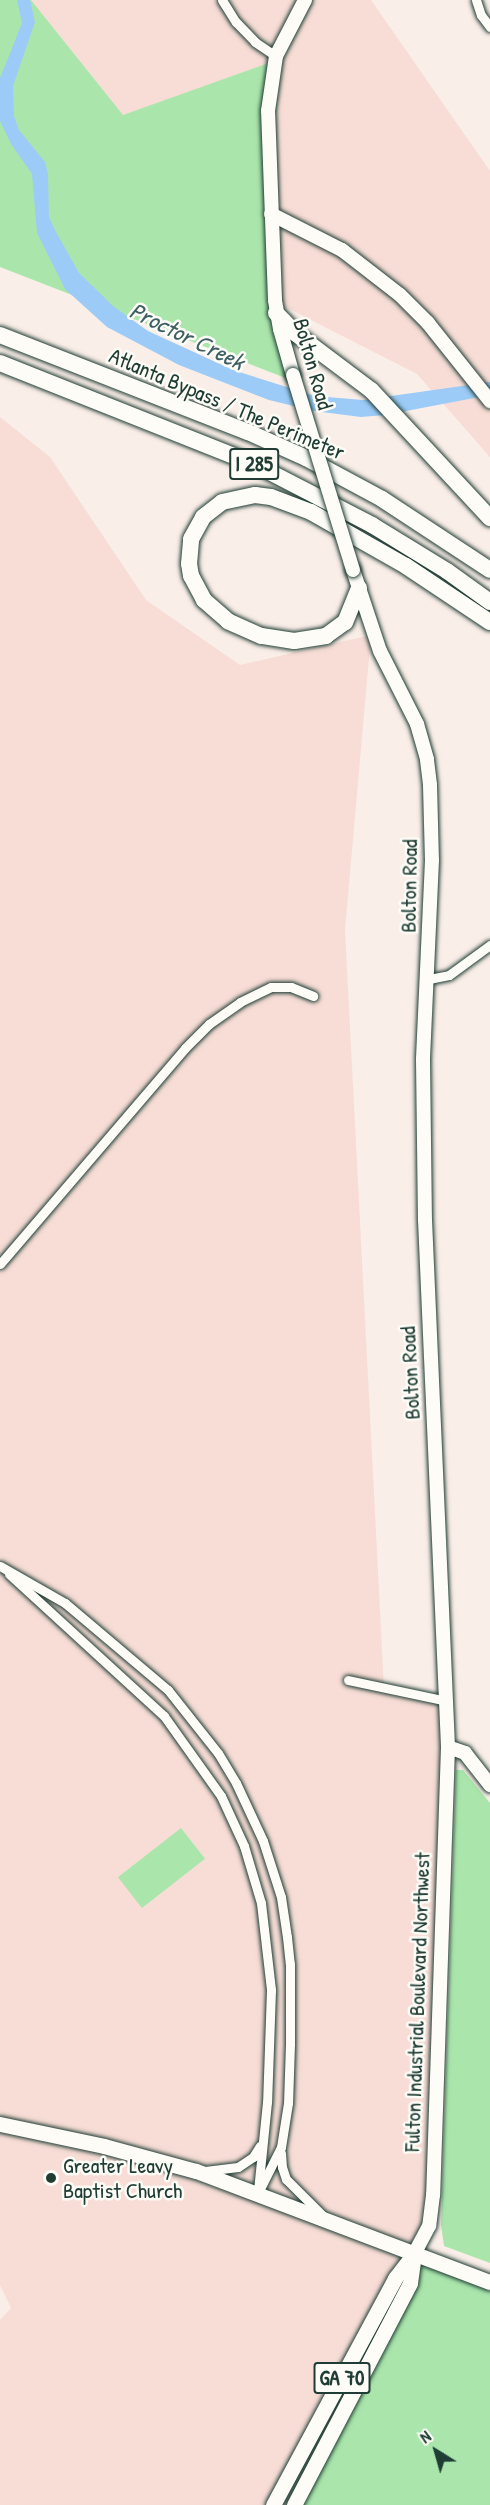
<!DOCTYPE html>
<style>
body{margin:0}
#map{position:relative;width:490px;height:2505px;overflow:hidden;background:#faeee8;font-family:"Patrick Hand",sans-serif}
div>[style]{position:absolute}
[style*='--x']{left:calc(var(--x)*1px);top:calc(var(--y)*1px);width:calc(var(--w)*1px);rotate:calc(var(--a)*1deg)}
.built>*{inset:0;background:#f7ddd6}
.green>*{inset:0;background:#aae6ac;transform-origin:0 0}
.water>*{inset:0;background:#9ccbf7}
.roads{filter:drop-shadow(0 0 2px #1f3d34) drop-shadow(0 0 2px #1f3d34)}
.street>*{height:9px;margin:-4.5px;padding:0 4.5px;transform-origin:4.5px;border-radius:4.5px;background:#fdfcf7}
.secondary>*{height:14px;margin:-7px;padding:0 7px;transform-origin:7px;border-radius:7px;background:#fdfcf7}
.primary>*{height:15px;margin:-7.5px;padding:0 7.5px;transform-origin:7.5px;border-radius:7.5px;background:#fdfcf7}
.highway>*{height:16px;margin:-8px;padding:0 8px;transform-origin:8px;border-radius:8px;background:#fdfcf7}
.bridges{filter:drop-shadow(0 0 2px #1f3d34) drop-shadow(0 0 2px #1f3d34)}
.secondary-bridge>*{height:14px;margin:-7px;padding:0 7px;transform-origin:7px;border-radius:7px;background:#fdfcf7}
.dots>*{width:16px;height:16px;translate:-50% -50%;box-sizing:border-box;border:3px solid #fdfcf7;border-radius:50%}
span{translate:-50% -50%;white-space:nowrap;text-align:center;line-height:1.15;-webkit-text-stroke:5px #fdfcf7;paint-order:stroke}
.shield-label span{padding:2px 4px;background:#fdfcf7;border:2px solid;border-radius:4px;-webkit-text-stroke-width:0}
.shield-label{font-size:21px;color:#1f3d34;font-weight:700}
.street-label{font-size:22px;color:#1f3d34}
.poi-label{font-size:22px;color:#1f3d34}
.left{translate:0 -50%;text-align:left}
.water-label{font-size:24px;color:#3e6065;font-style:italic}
.north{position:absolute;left:406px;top:2421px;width:60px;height:60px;-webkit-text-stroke:4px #fdfcf7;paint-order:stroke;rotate:323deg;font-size:16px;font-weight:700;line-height:24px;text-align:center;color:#1f3d34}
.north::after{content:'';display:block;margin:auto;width:21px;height:27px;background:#1f3d34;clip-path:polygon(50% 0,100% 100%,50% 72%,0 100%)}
</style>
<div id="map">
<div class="built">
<div style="clip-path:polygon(31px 0,371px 0,490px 171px,490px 457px,417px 374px,268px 298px)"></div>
<div style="clip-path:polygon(0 417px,50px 457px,146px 600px,240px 665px,371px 635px,345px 930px,384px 1688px,448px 1703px,433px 2144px,426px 2257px,287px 2505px,0 2505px,0 2320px,11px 2308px,0 2285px)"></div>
</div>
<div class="green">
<div style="clip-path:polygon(0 0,31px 0,123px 115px,280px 59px,270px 199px,268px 298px,301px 384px,0 267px)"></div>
<div style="clip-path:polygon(456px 1770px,463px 1770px,490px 1803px,490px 2263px,444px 2246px,441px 2225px)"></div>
<div style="left:181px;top:1828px;width:39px;height:80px;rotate:52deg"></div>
<div style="clip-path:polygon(426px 2257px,490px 2278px,490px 2505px,287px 2505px)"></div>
</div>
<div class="water">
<div style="clip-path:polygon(17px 0,30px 0,35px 22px,13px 86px,14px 116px,19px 130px,45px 162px,48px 174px,49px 217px,56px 232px,79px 273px,113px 306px,148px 331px,233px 370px,315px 396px,363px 400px,490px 382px,490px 395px,385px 415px,361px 417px,314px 411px,269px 400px,179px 365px,107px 327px,65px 289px,37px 233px,32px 174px,11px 144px,0 121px,0 78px,22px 23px)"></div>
</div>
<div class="roads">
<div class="street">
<div style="--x:222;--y:0;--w:26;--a:58"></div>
<div style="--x:236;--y:22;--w:28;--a:46"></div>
<div style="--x:255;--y:42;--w:25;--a:34"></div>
<div style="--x:476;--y:0;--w:16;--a:72"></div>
<div style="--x:481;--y:15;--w:15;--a:53"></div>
<div style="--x:429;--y:979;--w:20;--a:-11"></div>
<div style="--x:449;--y:975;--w:51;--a:-36.2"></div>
<div style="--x:0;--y:1264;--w:284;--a:-49.4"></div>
<div style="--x:185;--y:1048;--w:34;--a:-45"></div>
<div style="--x:209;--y:1024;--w:38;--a:-35"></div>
<div style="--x:240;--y:1002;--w:34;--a:-26"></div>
<div style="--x:271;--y:987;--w:20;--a:0"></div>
<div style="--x:291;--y:987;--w:24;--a:22"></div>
<div style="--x:0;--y:1566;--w:75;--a:29.6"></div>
<div style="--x:65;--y:1603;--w:135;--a:40.2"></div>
<div style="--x:168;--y:1690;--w:80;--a:51.6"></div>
<div style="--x:218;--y:1753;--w:35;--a:59"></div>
<div style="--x:236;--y:1783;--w:64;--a:65"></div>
<div style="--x:263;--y:1841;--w:59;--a:72.2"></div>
<div style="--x:281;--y:1897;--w:40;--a:81.5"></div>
<div style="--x:287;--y:1937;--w:27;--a:84"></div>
<div style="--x:290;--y:1964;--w:80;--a:90"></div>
<div style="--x:290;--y:2044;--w:59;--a:91.9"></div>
<div style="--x:288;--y:2103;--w:45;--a:99"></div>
<div style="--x:281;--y:2147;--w:51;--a:116.6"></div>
<div style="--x:9;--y:1574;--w:210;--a:42.5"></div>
<div style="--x:164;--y:1716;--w:98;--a:54.5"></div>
<div style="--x:221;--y:1796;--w:55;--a:65.3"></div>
<div style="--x:244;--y:1846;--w:59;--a:73.4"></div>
<div style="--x:261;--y:1903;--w:88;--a:83.4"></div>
<div style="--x:271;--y:1990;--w:112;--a:92"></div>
<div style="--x:267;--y:2102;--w:89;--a:95.8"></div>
<div style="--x:348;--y:1680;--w:101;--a:12"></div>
<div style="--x:281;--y:2153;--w:14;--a:86"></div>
<div style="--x:282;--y:2167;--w:13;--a:72"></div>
<div style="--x:286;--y:2179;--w:52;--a:45"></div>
<div style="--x:205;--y:2171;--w:33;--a:-7"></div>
<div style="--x:238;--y:2167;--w:18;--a:-34"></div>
<div style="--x:253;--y:2157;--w:13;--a:-58"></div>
</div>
<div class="secondary">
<div style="--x:271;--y:214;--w:80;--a:26.9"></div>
<div style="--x:342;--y:250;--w:73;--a:37.8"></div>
<div style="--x:400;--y:295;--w:40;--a:45"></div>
<div style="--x:428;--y:323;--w:100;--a:51.5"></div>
<div style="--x:293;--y:375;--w:48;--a:-105.8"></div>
<div style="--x:280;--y:329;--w:29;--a:-100"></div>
<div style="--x:275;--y:300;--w:189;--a:-92.1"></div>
<div style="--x:268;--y:111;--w:56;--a:-81.7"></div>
<div style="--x:276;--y:56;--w:63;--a:-62.6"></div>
<div style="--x:353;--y:570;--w:85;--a:71.6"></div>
<div style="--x:380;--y:651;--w:82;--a:63.1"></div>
<div style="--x:417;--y:724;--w:37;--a:74"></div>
<div style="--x:427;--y:760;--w:25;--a:83"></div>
<div style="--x:430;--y:785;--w:75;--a:88.5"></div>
<div style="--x:432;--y:860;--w:200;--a:92.6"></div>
<div style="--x:423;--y:1060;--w:160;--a:89.3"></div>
<div style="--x:425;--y:1220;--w:528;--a:87.5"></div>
<div style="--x:448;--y:1747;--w:448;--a:91.9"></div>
<div style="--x:433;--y:2195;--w:31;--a:97"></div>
<div style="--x:429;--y:2226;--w:32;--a:118"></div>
<div style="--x:448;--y:1747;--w:18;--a:19"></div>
<div style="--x:465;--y:1753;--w:41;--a:52"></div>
</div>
<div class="primary">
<div style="--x:0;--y:2124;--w:106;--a:11.9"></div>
<div style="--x:104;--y:2146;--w:95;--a:15.2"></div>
<div style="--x:196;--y:2171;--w:314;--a:20.7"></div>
<div style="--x:273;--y:2505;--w:258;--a:-61.7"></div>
<div style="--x:395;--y:2278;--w:31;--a:-52"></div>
<div style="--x:294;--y:2505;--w:250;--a:-62.4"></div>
<div style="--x:410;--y:2283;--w:29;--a:-82"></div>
</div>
<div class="highway">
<div style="--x:276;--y:313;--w:28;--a:46"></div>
<div style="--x:295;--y:333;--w:95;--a:36.9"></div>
<div style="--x:371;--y:390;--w:175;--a:47.1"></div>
<div style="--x:0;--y:335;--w:266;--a:21.4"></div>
<div style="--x:248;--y:432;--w:64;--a:24.1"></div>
<div style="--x:306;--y:458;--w:86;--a:28.3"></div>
<div style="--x:382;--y:499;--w:129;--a:33.3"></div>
<div style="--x:0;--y:363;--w:276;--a:21.7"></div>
<div style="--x:256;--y:465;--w:131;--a:27.3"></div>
<div style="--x:372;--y:525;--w:88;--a:31.5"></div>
<div style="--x:447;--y:571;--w:53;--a:35.8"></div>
<div style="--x:359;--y:588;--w:37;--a:112"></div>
<div style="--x:345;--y:622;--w:24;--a:144"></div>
<div style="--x:326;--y:636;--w:32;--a:171"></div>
<div style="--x:294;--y:641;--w:33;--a:-171"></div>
<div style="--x:261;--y:636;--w:36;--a:-156"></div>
<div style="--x:228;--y:621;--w:32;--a:-139"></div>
<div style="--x:204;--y:600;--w:27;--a:-118"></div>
<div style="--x:191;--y:576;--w:12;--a:-99"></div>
<div style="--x:189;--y:564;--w:25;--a:-85"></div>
<div style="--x:191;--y:539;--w:25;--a:-61"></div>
<div style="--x:203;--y:517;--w:24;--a:-38"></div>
<div style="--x:222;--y:502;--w:34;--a:-12"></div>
<div style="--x:255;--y:495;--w:16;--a:7"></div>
<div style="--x:271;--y:497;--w:43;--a:20.6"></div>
<div style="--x:311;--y:512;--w:109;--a:29.6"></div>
<div style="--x:406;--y:566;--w:101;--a:33.7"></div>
</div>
</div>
<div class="bridges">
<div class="secondary-bridge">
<div style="--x:293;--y:375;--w:204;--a:72.9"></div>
</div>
</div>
<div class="dots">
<div style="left:51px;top:2178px;background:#1f3d34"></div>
</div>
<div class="shield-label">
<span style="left:254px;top:464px">I 285</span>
<span style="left:342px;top:2378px">GA 70</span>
</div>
<div class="street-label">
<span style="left:313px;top:364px;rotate:74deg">Bolton Road</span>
<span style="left:227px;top:404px;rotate:23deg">Atlanta Bypass / The Perimeter</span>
<span style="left:409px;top:886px;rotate:-89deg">Bolton Road</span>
<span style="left:410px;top:1373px;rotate:-93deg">Bolton Road</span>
<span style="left:417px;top:2002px;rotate:-88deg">Fulton Industrial Boulevard Northwest</span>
</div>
<div class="poi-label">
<span class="left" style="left:63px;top:2178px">Greater Leavy<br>Baptist Church</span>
</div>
<div class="water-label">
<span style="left:187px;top:336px;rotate:26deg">Proctor Creek</span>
</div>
<div class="north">N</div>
</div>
